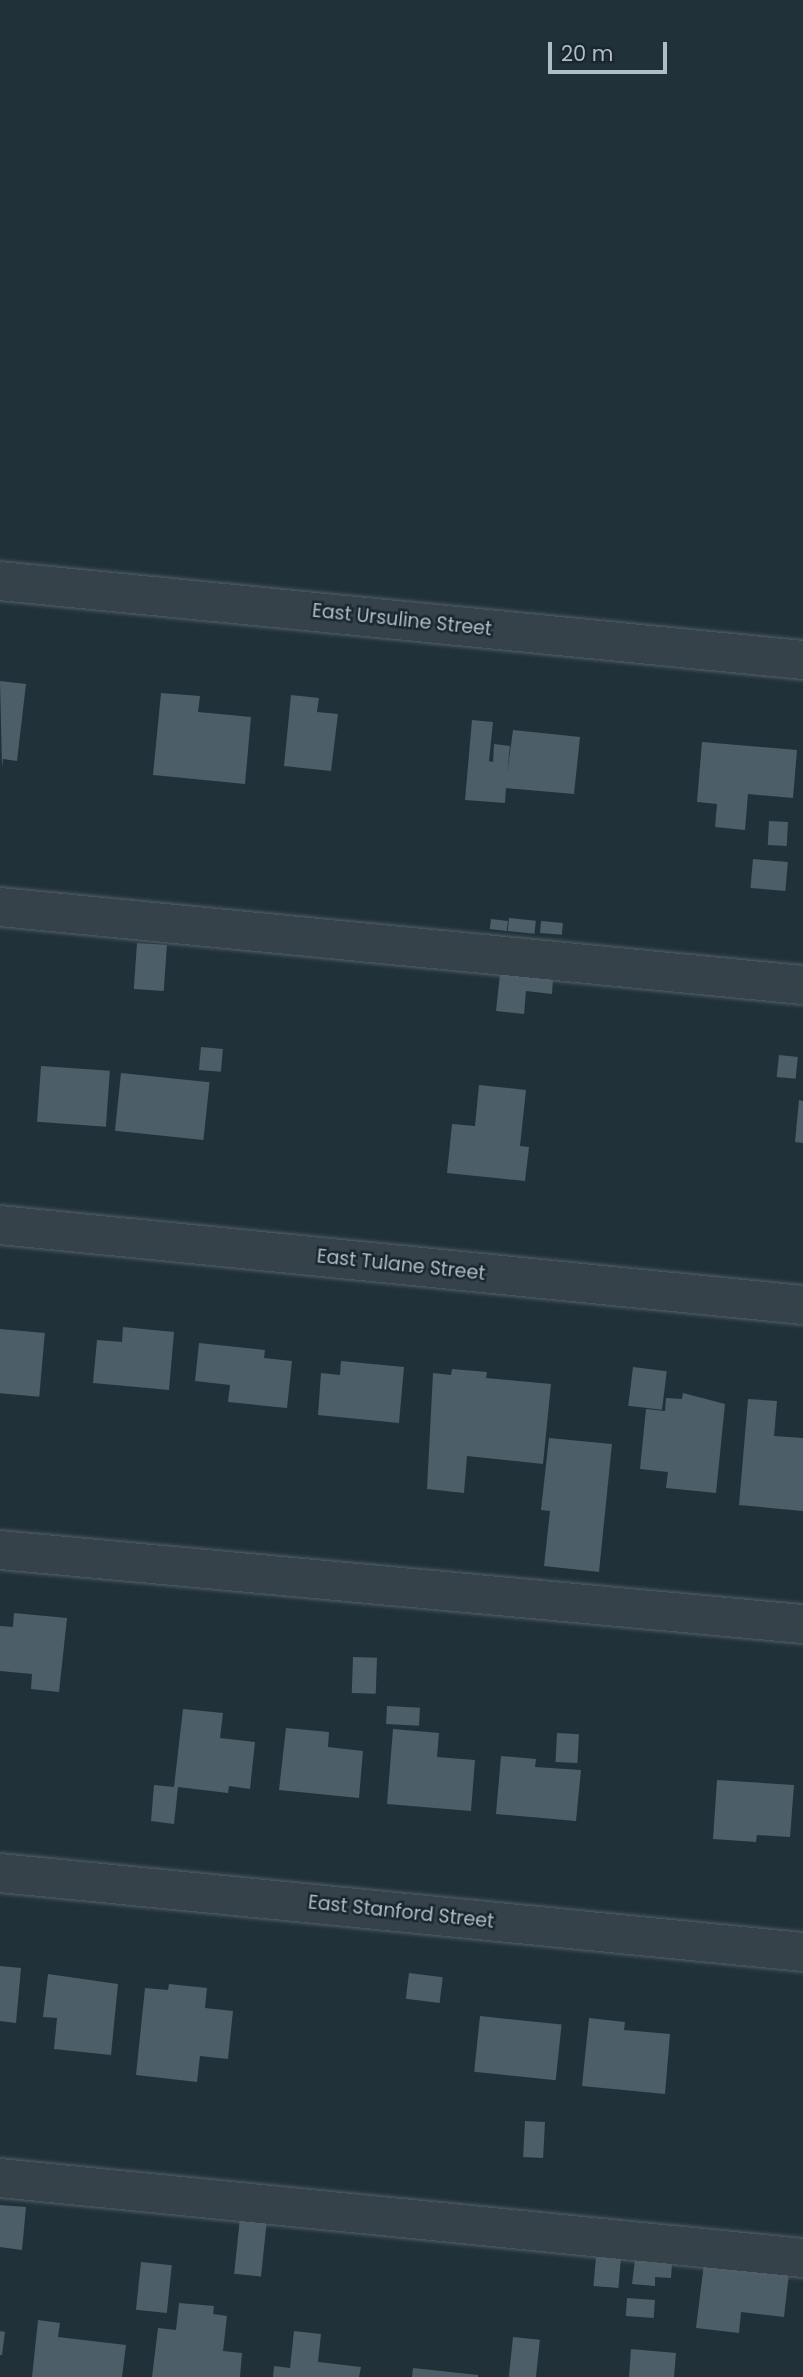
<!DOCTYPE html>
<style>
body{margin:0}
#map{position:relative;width:803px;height:2377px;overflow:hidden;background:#21313a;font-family:Poppins,sans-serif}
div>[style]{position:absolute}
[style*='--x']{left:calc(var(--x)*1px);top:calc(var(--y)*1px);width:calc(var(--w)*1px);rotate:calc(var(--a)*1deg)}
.building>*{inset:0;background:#4c5e68;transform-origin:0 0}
.roads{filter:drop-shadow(0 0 2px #536068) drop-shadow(0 0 2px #536068)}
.minor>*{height:38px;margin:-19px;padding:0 19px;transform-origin:19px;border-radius:19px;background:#35424a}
span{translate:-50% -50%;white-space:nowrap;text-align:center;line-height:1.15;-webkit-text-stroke:5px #1a272f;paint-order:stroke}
.street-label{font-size:19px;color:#b0bdc6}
.scale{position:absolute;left:548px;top:42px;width:119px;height:32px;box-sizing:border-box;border:4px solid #b0bdc6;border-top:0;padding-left:9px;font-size:21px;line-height:24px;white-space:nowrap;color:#b0bdc6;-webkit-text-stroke:5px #1a272f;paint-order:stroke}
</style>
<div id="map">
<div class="building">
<div style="clip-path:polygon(0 681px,26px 684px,17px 761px,3px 759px,2px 767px)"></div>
<div style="clip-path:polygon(161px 693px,200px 696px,198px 712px,251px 717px,245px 784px,153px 775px)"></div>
<div style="clip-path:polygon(291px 695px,319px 698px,317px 712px,338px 714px,331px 771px,284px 766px)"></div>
<div style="clip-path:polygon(472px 720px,493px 722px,489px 761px,493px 762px,494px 744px,510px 746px,507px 775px,513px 730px,580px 737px,574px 794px,506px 788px,505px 803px,465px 800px)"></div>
<div style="clip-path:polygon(702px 742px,797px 750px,793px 798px,748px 794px,745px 830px,715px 827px,717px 804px,697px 802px)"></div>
<div style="left:769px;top:821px;width:19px;height:24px;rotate:3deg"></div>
<div style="left:753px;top:859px;width:35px;height:29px;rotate:5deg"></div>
<div style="left:509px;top:918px;width:27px;height:13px;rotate:6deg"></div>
<div style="left:491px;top:919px;width:17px;height:10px;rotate:7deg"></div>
<div style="left:541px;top:921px;width:22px;height:12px;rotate:5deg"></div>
<div style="left:137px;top:943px;width:30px;height:46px;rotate:4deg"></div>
<div style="clip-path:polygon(500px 974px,553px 979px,552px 994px,526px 991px,524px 1014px,496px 1011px)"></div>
<div style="left:201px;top:1047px;width:22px;height:23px;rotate:5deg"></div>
<div style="left:779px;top:1055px;width:19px;height:22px;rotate:6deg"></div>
<div style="left:41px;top:1066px;width:69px;height:56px;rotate:4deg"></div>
<div style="left:121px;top:1073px;width:89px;height:58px;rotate:6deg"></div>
<div style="clip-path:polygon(479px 1085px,526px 1090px,520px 1146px,529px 1147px,525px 1181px,447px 1173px,452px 1124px,475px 1126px)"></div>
<div style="clip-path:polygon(799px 1100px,803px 1101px,803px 1143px,795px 1142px)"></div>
<div style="clip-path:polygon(123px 1327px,174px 1332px,169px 1390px,93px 1383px,97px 1340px,122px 1342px)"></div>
<div style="left:0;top:1329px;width:45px;height:64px;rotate:5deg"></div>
<div style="clip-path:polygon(199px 1343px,265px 1350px,264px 1358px,292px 1361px,287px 1408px,228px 1402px,230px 1385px,195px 1381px)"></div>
<div style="clip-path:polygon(341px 1361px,404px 1367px,399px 1423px,318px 1415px,321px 1373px,340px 1375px)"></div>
<div style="left:633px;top:1367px;width:34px;height:39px;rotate:7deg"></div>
<div style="clip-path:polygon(452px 1369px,487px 1372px,486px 1378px,551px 1384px,543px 1464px,467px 1456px,464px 1493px,427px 1489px,433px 1373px,451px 1375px)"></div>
<div style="clip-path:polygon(683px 1393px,725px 1404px,716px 1493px,666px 1488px,668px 1472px,640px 1469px,646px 1409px,665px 1411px,666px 1398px,682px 1399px)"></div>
<div style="clip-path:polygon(748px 1399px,777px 1401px,774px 1436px,803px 1438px,803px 1511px,739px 1505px)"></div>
<div style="clip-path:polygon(549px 1438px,612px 1444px,599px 1572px,544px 1566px,550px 1511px,541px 1510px)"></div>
<div style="clip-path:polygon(14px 1613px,67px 1618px,59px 1692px,31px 1689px,32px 1674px,0 1671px,0 1626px,13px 1627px)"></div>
<div style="left:353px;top:1657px;width:24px;height:36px;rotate:2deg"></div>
<div style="left:387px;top:1706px;width:33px;height:18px;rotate:3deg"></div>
<div style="clip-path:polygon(183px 1709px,223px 1713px,220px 1738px,255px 1742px,250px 1789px,229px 1786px,228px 1793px,178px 1787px,174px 1824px,151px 1821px,154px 1785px,174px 1787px)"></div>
<div style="clip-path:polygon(286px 1728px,329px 1732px,328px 1747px,363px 1751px,359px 1798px,279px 1790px)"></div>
<div style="clip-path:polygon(393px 1729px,439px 1733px,437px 1757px,475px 1760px,471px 1811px,387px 1804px)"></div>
<div style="left:557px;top:1733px;width:22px;height:29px;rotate:3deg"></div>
<div style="clip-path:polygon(501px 1756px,536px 1759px,535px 1767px,581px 1770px,576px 1821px,496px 1814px)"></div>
<div style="clip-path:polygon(717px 1780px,794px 1785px,790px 1837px,757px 1835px,756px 1842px,713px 1839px)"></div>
<div style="clip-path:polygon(0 1966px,21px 1968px,16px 2023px,0 2021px)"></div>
<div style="left:409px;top:1973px;width:34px;height:26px;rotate:7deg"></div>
<div style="clip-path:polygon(48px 1974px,118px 1984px,111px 2055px,54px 2049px,57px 2018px,43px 2017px)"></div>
<div style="clip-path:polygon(169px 1984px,207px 1988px,205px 2008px,233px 2011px,228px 2059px,200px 2056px,197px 2082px,136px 2075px,145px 1988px,168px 1990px)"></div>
<div style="left:480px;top:2016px;width:82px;height:56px;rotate:6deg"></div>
<div style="clip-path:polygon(589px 2018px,625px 2022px,624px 2030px,670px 2034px,665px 2094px,582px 2086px)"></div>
<div style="left:525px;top:2121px;width:20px;height:36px;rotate:3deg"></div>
<div style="clip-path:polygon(0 2205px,26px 2207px,22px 2250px,0 2247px)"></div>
<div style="left:240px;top:2218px;width:27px;height:56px;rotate:6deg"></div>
<div style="left:596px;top:2257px;width:25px;height:29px;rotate:5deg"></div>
<div style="clip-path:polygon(635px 2260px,672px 2264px,671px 2278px,655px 2277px,655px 2286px,632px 2284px)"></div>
<div style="left:141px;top:2262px;width:31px;height:48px;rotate:6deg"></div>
<div style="clip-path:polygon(704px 2263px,789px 2273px,784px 2317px,741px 2312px,739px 2333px,696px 2328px)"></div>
<div style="left:627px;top:2298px;width:28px;height:18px;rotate:4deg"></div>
<div style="clip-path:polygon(179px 2303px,214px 2306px,213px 2314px,227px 2316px,223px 2351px,242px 2353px,240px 2377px,152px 2377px,158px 2328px,176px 2330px)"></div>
<div style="clip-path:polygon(38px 2320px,60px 2323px,58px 2337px,126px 2345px,122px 2377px,32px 2377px)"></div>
<div style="clip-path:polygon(0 2331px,5px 2332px,2px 2355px,0 2355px)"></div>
<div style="clip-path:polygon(294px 2331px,321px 2334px,318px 2362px,361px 2367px,359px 2377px,273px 2377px,274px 2366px,290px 2368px)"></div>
<div style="left:513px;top:2337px;width:27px;height:40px;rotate:6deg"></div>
<div style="clip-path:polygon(631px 2349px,676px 2353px,674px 2377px,629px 2377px)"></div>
<div style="clip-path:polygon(413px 2368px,478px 2375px,478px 2377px,412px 2377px)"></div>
</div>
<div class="roads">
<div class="minor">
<div style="--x:0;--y:581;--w:807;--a:5.62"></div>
<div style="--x:0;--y:907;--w:807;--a:5.55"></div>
<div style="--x:0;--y:1225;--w:807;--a:5.69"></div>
<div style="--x:0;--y:1550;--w:806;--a:5.27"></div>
<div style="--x:0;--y:1873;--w:807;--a:5.62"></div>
<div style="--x:0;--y:2178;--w:807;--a:5.69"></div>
</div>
</div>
<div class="street-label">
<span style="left:402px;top:620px;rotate:6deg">East Ursuline Street</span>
<span style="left:401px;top:1265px;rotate:6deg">East Tulane Street</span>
<span style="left:401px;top:1912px;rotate:6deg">East Stanford Street</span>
</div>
<div class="scale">20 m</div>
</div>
